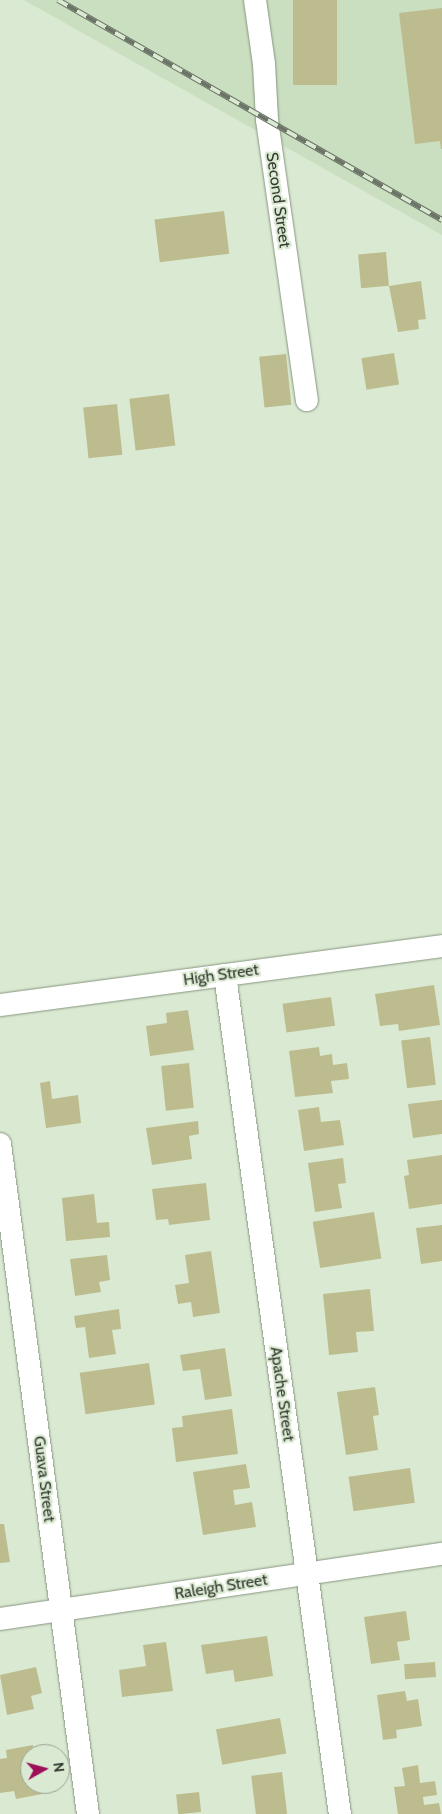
<!DOCTYPE html>
<style>
body{margin:0}
#map{position:relative;width:442px;height:1814px;overflow:hidden;background:#dae9d1;font-family:Cabin,sans-serif}
div>[style]{position:absolute}
[style*='--x']{left:calc(var(--x)*1px);top:calc(var(--y)*1px);width:calc(var(--w)*1px);rotate:calc(var(--a)*1deg)}
.built>*{inset:0;background:#cadec0}
.building>*{inset:0;background:#bdbc8f;transform-origin:0 0}
.roads{filter:drop-shadow(0 0 1px #889681) drop-shadow(0 0 1px #889681)}
.minor>*{height:22px;margin:-11px;padding:0 11px;transform-origin:11px;border-radius:11px;background:#fff}
.rail>*{height:5.5px;margin-top:-2.75px;transform-origin:0;background:repeating-linear-gradient(90deg,#dae9d1 0 11px,#6b7466 0 22px);box-sizing:border-box;border-block:1px solid #6b7466}
span{translate:-50% -50%;white-space:nowrap;text-align:center;line-height:1.15;-webkit-text-stroke:4px #dae9d1;paint-order:stroke}
.street-label{font-size:16px;color:#343a31}
.north{position:absolute;left:20px;top:1744px;width:50px;height:50px;box-sizing:border-box;background:#dae9d1;border:1px solid #98a391;border-radius:50%;rotate:83deg;font-size:14px;font-weight:700;line-height:20px;text-align:center;color:#343a31}
.north::after{content:'';display:block;margin:auto;width:18px;height:22px;background:#9e0e59;clip-path:polygon(50% 0,100% 100%,50% 72%,0 100%)}
</style>
<div id="map">
<div class="built">
<div style="clip-path:polygon(24px 0,442px 0,442px 235px)"></div>
</div>
<div class="building">
<div style="left:293px;top:0;width:44px;height:85px"></div>
<div style="clip-path:polygon(442px 8px,442px 149px,441px 149px,440px 141px,415px 144px,399px 13px)"></div>
<div style="left:224px;top:211px;width:43px;height:70px;rotate:83deg"></div>
<div style="left:386px;top:252px;width:34px;height:28px;rotate:85deg"></div>
<div style="clip-path:polygon(421px 281px,426px 319px,418px 320px,419px 329px,398px 332px,389px 286px)"></div>
<div style="left:394px;top:353px;width:32px;height:33px;rotate:81deg"></div>
<div style="left:286px;top:354px;width:51px;height:27px;rotate:84deg"></div>
<div style="left:169px;top:394px;width:52px;height:40px;rotate:83deg"></div>
<div style="left:117px;top:404px;width:51px;height:34px;rotate:84deg"></div>
<div style="clip-path:polygon(434px 985px,440px 1025px,399px 1031px,398px 1024px,380px 1026px,375px 994px)"></div>
<div style="left:331px;top:997px;width:29px;height:49px;rotate:82deg"></div>
<div style="clip-path:polygon(188px 1010px,194px 1050px,150px 1056px,146px 1026px,167px 1023px,166px 1013px)"></div>
<div style="left:430px;top:1037px;width:48px;height:29px;rotate:83deg"></div>
<div style="clip-path:polygon(319px 1047px,320px 1056px,332px 1054px,333px 1065px,347px 1063px,349px 1079px,331px 1081px,333px 1093px,295px 1097px,289px 1051px)"></div>
<div style="left:189px;top:1063px;width:45px;height:28px;rotate:84deg"></div>
<div style="clip-path:polygon(50px 1081px,52px 1099px,78px 1095px,81px 1123px,46px 1128px,40px 1083px)"></div>
<div style="clip-path:polygon(442px 1100px,442px 1134px,413px 1138px,408px 1104px)"></div>
<div style="clip-path:polygon(319px 1107px,321px 1122px,340px 1120px,344px 1145px,304px 1151px,298px 1110px)"></div>
<div style="clip-path:polygon(198px 1121px,199px 1134px,189px 1136px,192px 1159px,152px 1165px,146px 1128px)"></div>
<div style="clip-path:polygon(442px 1155px,442px 1204px,409px 1209px,404px 1176px,409px 1175px,407px 1160px)"></div>
<div style="clip-path:polygon(343px 1158px,346px 1183px,338px 1184px,342px 1208px,315px 1212px,308px 1163px)"></div>
<div style="clip-path:polygon(206px 1183px,210px 1220px,169px 1225px,168px 1219px,156px 1220px,152px 1189px)"></div>
<div style="clip-path:polygon(94px 1194px,97px 1223px,109px 1222px,110px 1237px,66px 1241px,62px 1198px)"></div>
<div style="left:374px;top:1212px;width:47px;height:62px;rotate:81deg"></div>
<div style="clip-path:polygon(442px 1225px,442px 1261px,421px 1264px,416px 1228px)"></div>
<div style="clip-path:polygon(211px 1251px,220px 1313px,193px 1317px,191px 1302px,178px 1304px,175px 1285px,189px 1283px,185px 1255px)"></div>
<div style="clip-path:polygon(107px 1255px,110px 1280px,99px 1282px,101px 1292px,75px 1296px,70px 1259px)"></div>
<div style="clip-path:polygon(370px 1289px,374px 1331px,356px 1332px,358px 1352px,329px 1355px,323px 1294px)"></div>
<div style="clip-path:polygon(119px 1309px,121px 1329px,112px 1330px,116px 1354px,89px 1358px,85px 1327px,76px 1328px,74px 1316px)"></div>
<div style="clip-path:polygon(225px 1348px,232px 1396px,205px 1400px,200px 1369px,183px 1371px,180px 1355px)"></div>
<div style="left:149px;top:1363px;width:42px;height:70px;rotate:82deg"></div>
<div style="clip-path:polygon(375px 1387px,379px 1415px,373px 1416px,378px 1450px,346px 1455px,337px 1392px)"></div>
<div style="clip-path:polygon(232px 1409px,238px 1454px,176px 1462px,172px 1428px,183px 1427px,182px 1416px)"></div>
<div style="clip-path:polygon(246px 1464px,250px 1488px,233px 1490px,235px 1505px,252px 1502px,256px 1527px,203px 1535px,193px 1472px)"></div>
<div style="left:410px;top:1468px;width:35px;height:62px;rotate:82deg"></div>
<div style="clip-path:polygon(0 1524px,4px 1524px,10px 1562px,0 1563px)"></div>
<div style="clip-path:polygon(406px 1611px,410px 1640px,397px 1642px,400px 1660px,371px 1664px,364px 1617px)"></div>
<div style="clip-path:polygon(267px 1636px,273px 1676px,235px 1682px,233px 1670px,206px 1674px,201px 1645px)"></div>
<div style="clip-path:polygon(166px 1642px,173px 1691px,122px 1697px,119px 1670px,146px 1666px,143px 1645px)"></div>
<div style="left:435px;top:1662px;width:15px;height:31px;rotate:86deg"></div>
<div style="clip-path:polygon(36px 1667px,42px 1693px,31px 1696px,34px 1709px,7px 1715px,0 1675px)"></div>
<div style="clip-path:polygon(405px 1691px,407px 1701px,418px 1699px,422px 1726px,396px 1730px,397px 1738px,383px 1740px,377px 1695px)"></div>
<div style="left:280px;top:1718px;width:36px;height:65px;rotate:80deg"></div>
<div style="clip-path:polygon(33px 1745px,30px 1784px,40px 1784px,42px 1794px,16px 1799px,14px 1791px,0 1793px,0 1759px,7px 1758px,6px 1750px)"></div>
<div style="clip-path:polygon(418px 1765px,420px 1783px,435px 1781px,437px 1795px,423px 1797px,424px 1805px,439px 1803px,441px 1814px,398px 1814px,394px 1787px,405px 1786px,402px 1768px)"></div>
<div style="left:282px;top:1772px;width:42px;height:31px;rotate:83deg"></div>
<div style="left:199px;top:1792px;width:20px;height:23px;rotate:84deg"></div>
</div>
<div class="roads">
<div class="minor">
<div style="--x:255;--y:0;--w:65;--a:82"></div>
<div style="--x:264;--y:64;--w:56;--a:86.9"></div>
<div style="--x:267;--y:120;--w:283;--a:81.9"></div>
<div style="--x:225;--y:975;--w:847;--a:82.2"></div>
<div style="--x:0;--y:1005;--w:446;--a:-7.6"></div>
<div style="--x:0;--y:1144;--w:676;--a:82.52"></div>
<div style="--x:0;--y:1619;--w:447;--a:-8.4"></div>
</div>
</div>
<div class="rail">
<div style="--x:58;--y:0;--w:443;--a:29.8"></div>
</div>
<div class="street-label">
<span style="left:278px;top:200px;rotate:82deg">Second Street</span>
<span style="left:221px;top:975px;rotate:-8deg">High Street</span>
<span style="left:282px;top:1394px;rotate:82deg">Apache Street</span>
<span style="left:44px;top:1479px;rotate:83deg">Guava Street</span>
<span style="left:221px;top:1587px;rotate:-9deg">Raleigh Street</span>
</div>
<div class="north">N</div>
</div>
